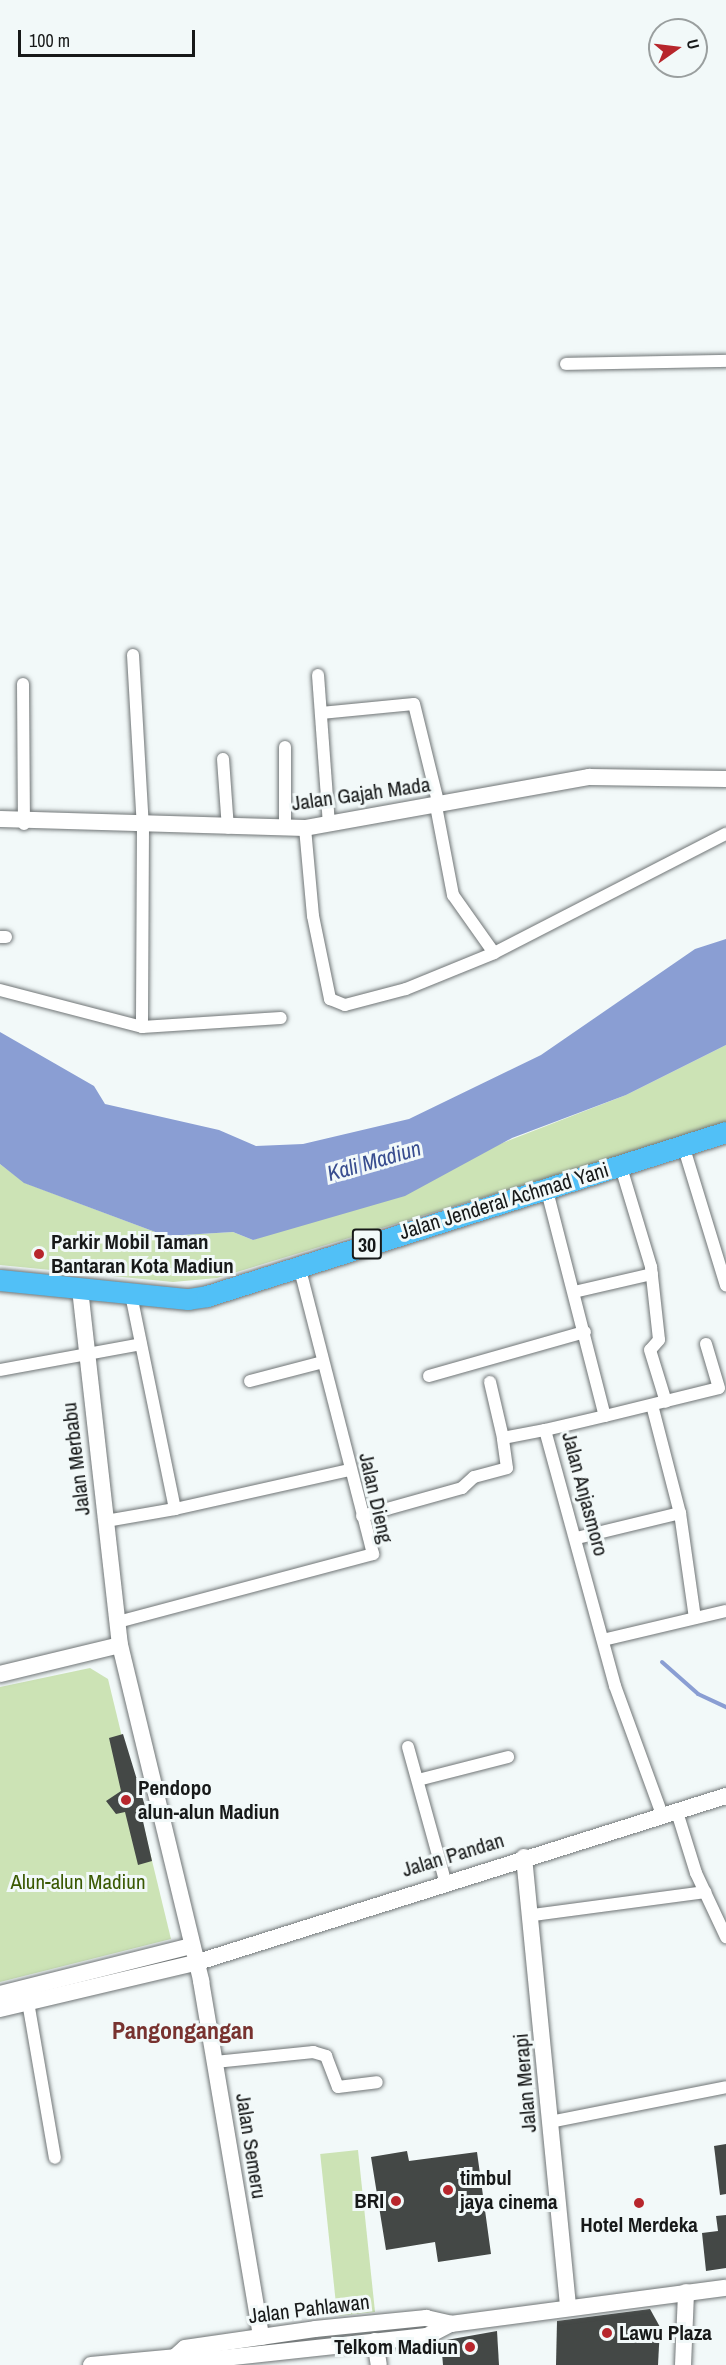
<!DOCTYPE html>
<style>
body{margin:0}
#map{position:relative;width:726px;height:2365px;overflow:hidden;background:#f2f9f9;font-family:"Archivo Narrow",sans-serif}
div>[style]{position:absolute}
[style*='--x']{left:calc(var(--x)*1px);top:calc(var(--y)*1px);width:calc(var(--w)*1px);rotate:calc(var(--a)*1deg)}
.green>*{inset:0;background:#cce3b5;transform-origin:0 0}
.water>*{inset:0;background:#8a9ed3}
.stream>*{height:4px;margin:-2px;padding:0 2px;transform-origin:2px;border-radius:2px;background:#8a9ed3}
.building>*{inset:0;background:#444846}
.roads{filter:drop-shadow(0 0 2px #707576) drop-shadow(0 0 2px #707576)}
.street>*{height:12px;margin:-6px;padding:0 6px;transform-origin:6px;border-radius:6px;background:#fff}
.secondary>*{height:16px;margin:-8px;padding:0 8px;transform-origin:8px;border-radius:8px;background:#fff}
.highway>*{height:21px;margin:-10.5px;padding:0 10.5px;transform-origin:10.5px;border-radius:10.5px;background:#51c0f7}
.dots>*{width:16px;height:16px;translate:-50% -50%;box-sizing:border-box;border:3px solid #f2f9f9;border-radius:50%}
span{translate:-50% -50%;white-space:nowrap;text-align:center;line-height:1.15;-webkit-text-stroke:6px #f2f9f9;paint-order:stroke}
.shield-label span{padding:2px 4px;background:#f2f9f9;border:2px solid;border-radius:4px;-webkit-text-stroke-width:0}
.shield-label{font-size:20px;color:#171919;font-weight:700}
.street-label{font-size:21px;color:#171919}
.poi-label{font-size:21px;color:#171919;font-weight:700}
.left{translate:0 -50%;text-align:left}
.right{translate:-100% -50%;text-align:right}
.park-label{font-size:21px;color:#3a5902}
.water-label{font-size:22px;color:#384d8f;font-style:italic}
.quarter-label{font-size:24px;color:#78322f;font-weight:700}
.north{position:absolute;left:648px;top:18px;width:60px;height:60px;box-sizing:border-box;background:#f2f9f9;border:2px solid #9a9f9f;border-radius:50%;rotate:76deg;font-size:16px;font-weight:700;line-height:24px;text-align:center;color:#171919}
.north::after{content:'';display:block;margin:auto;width:21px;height:27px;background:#b7262c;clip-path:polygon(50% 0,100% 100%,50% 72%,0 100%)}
.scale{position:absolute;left:18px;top:30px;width:177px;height:27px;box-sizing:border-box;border:3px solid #171919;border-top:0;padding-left:8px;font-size:18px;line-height:21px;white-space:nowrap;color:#171919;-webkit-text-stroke:4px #f2f9f9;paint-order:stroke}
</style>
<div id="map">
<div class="green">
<div style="clip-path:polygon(726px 1045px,726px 1124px,217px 1278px,173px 1282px,0 1265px,0 1164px,25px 1183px,166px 1236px,233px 1232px,253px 1240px,626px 1095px)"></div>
<div style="clip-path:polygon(90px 1668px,108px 1679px,171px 1939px,0 1982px,0 1687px)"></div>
<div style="left:358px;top:2150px;width:163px;height:38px;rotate:84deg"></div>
</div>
<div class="water">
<div style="clip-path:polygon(726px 939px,726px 1045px,626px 1095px,512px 1138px,405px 1196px,253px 1240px,233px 1232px,166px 1236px,24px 1183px,0 1164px,0 1032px,94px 1086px,105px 1104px,219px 1130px,256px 1146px,303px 1144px,409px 1119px,541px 1055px,695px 949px)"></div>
</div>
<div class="stream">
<div style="--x:662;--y:1662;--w:48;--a:41.6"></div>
<div style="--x:698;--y:1694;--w:31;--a:25"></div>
</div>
<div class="building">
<div style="clip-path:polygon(123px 1734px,145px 1806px,140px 1808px,152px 1861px,138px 1865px,125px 1812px,116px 1814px,106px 1801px,121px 1791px,109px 1738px)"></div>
<div style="clip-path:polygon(726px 2144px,726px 2194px,720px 2195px,714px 2146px)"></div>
<div style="clip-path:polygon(407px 2151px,409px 2161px,477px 2152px,491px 2254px,438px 2262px,435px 2242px,386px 2250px,371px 2157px)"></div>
<div style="clip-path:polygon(726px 2215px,726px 2268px,706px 2271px,702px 2233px,718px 2231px,716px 2216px)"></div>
<div style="clip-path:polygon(650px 2309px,660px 2327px,658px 2365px,556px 2365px,557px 2321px)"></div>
<div style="clip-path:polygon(497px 2331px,499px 2365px,443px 2365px,441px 2341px)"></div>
</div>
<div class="roads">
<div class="street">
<div style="--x:566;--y:364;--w:160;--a:-1.1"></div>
<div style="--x:133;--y:655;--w:172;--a:86.7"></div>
<div style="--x:143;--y:827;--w:200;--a:90.3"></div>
<div style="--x:318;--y:675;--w:150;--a:85.8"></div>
<div style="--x:23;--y:684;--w:140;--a:89.6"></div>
<div style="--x:321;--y:713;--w:93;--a:-5.5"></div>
<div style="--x:414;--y:704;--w:105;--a:76.2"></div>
<div style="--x:285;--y:747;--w:81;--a:90"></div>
<div style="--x:223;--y:759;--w:69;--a:85.9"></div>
<div style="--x:436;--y:806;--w:91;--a:79.2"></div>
<div style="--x:453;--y:895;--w:71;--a:54.7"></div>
<div style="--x:305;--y:828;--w:88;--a:84.8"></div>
<div style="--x:313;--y:916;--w:85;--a:78.4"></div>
<div style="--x:330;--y:999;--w:16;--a:22"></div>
<div style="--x:345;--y:1005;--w:63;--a:-14.7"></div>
<div style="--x:406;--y:989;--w:95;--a:-22.2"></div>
<div style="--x:494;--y:953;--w:261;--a:-27.2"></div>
<div style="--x:0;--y:937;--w:6;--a:0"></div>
<div style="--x:0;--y:990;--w:147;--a:14.6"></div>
<div style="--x:142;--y:1027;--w:139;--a:-3.7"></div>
<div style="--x:683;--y:1145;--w:147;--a:73"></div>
<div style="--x:620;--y:1164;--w:108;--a:73.2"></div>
<div style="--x:651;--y:1267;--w:73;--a:83.7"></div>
<div style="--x:659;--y:1340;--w:13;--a:132"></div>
<div style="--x:650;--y:1350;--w:54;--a:72.9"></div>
<div style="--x:546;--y:1187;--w:236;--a:75.6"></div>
<div style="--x:605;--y:1416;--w:62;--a:166.9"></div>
<div style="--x:545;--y:1430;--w:265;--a:74.7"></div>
<div style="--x:615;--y:1686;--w:140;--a:69.9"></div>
<div style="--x:574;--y:1292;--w:80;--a:-13"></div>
<div style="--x:0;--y:1370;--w:143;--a:-10.4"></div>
<div style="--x:429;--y:1376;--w:162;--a:-15.8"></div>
<div style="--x:250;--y:1381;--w:75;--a:-14.6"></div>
<div style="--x:490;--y:1382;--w:57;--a:76.9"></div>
<div style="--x:652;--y:1405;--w:112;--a:75.5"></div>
<div style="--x:680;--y:1513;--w:106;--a:81.9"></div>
<div style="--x:605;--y:1416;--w:117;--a:-13.8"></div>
<div style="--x:719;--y:1388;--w:46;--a:-106.5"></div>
<div style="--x:175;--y:1509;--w:178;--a:-12.6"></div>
<div style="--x:362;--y:1516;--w:104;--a:-15.6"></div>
<div style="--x:462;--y:1488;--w:16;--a:-43"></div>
<div style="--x:474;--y:1477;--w:34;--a:-15"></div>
<div style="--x:507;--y:1468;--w:30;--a:-98"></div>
<div style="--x:503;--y:1438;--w:43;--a:-10.8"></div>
<div style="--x:106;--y:1521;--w:70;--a:-9.9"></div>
<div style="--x:175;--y:1509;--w:219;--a:-101.6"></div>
<div style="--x:577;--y:1538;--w:106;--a:-13.6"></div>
<div style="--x:118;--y:1622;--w:264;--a:-14.9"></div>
<div style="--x:373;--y:1554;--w:297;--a:-104.4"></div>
<div style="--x:603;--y:1640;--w:126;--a:-13.3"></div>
<div style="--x:408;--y:1747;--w:138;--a:74.5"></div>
<div style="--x:418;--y:1780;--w:93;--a:-14.3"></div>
<div style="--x:677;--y:1812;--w:64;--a:72.7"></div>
<div style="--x:696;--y:1873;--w:71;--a:64.9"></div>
<div style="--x:533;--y:1915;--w:174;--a:-7.6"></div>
<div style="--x:28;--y:2002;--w:158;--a:80.2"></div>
<div style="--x:215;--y:2062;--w:99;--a:-5.8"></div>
<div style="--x:313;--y:2052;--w:14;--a:17"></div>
<div style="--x:326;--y:2056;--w:33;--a:69"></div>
<div style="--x:338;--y:2087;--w:39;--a:-7"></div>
<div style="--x:550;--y:2122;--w:179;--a:-11.2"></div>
</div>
<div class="secondary">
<div style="--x:0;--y:819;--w:305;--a:1.7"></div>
<div style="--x:305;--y:828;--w:289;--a:-10.2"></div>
<div style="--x:589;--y:777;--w:137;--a:0.8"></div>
<div style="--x:80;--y:1289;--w:358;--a:83.6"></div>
<div style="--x:120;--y:1645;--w:346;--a:76.4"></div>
<div style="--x:201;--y:1981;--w:361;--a:80.4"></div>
<div style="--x:0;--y:1674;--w:123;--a:-13.6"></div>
<div style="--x:524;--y:1857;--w:452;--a:84.4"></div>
<div style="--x:0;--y:1994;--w:197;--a:-14.1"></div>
<div style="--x:0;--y:2009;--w:200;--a:-13.3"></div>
<div style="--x:195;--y:1963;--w:557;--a:-17.46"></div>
<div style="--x:375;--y:2341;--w:24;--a:81"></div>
<div style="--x:175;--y:2357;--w:13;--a:-42"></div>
<div style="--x:185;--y:2348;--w:131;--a:-8.3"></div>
<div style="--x:315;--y:2329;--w:112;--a:-5.7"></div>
<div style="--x:426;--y:2318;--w:26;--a:13"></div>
<div style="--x:91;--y:2365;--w:84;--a:-5.4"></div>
<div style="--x:175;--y:2357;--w:13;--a:23"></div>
<div style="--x:187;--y:2362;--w:241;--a:-6.2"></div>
<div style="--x:427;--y:2336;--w:27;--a:-27"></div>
<div style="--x:451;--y:2324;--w:277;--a:-7.5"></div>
<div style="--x:683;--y:2365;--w:73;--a:-87.6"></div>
</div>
<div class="highway">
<div style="--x:0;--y:1280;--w:189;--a:5.8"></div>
<div style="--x:188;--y:1299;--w:19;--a:-9"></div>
<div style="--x:207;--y:1296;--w:544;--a:-17.54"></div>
</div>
</div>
<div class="dots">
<div style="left:39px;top:1254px;background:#b7262c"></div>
<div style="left:126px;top:1800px;background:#b7262c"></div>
<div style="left:448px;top:2190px;background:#b7262c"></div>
<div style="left:396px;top:2201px;background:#b7262c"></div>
<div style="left:639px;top:2203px;background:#b7262c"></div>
<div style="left:607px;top:2333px;background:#b7262c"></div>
<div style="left:470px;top:2347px;background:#b7262c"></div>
</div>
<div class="shield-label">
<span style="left:367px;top:1244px">30</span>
</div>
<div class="street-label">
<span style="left:361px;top:794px;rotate:-8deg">Jalan Gajah Mada</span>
<span style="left:504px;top:1201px;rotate:-17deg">Jalan Jenderal Achmad Yani</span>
<span style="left:76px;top:1459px;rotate:-97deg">Jalan Merbabu</span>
<span style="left:585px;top:1494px;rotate:75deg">Jalan Anjasmoro</span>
<span style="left:376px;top:1498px;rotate:77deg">Jalan Dieng</span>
<span style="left:453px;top:1855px;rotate:-17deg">Jalan Pandan</span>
<span style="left:525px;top:2083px;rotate:-95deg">Jalan Merapi</span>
<span style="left:251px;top:2146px;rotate:81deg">Jalan Semeru</span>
<span style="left:309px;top:2309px;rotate:-7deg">Jalan Pahlawan</span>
</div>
<div class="poi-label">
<span class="left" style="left:51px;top:1254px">Parkir Mobil Taman<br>Bantaran Kota Madiun</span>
<span class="left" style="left:138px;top:1800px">Pendopo<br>alun-alun Madiun</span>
<span class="left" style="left:460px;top:2190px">timbul<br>jaya cinema</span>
<span class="right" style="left:384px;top:2201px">BRI</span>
<span style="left:639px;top:2225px">Hotel Merdeka</span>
<span class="left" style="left:619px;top:2333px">Lawu Plaza</span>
<span class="right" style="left:458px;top:2347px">Telkom Madiun</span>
</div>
<div class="park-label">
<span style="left:78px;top:1882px">Alun-alun Madiun</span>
</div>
<div class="water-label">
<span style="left:374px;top:1161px;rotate:-16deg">Kali Madiun</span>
</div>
<div class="quarter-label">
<span style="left:183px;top:2031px">Pangongangan</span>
</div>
<div class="north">U</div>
<div class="scale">100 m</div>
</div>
